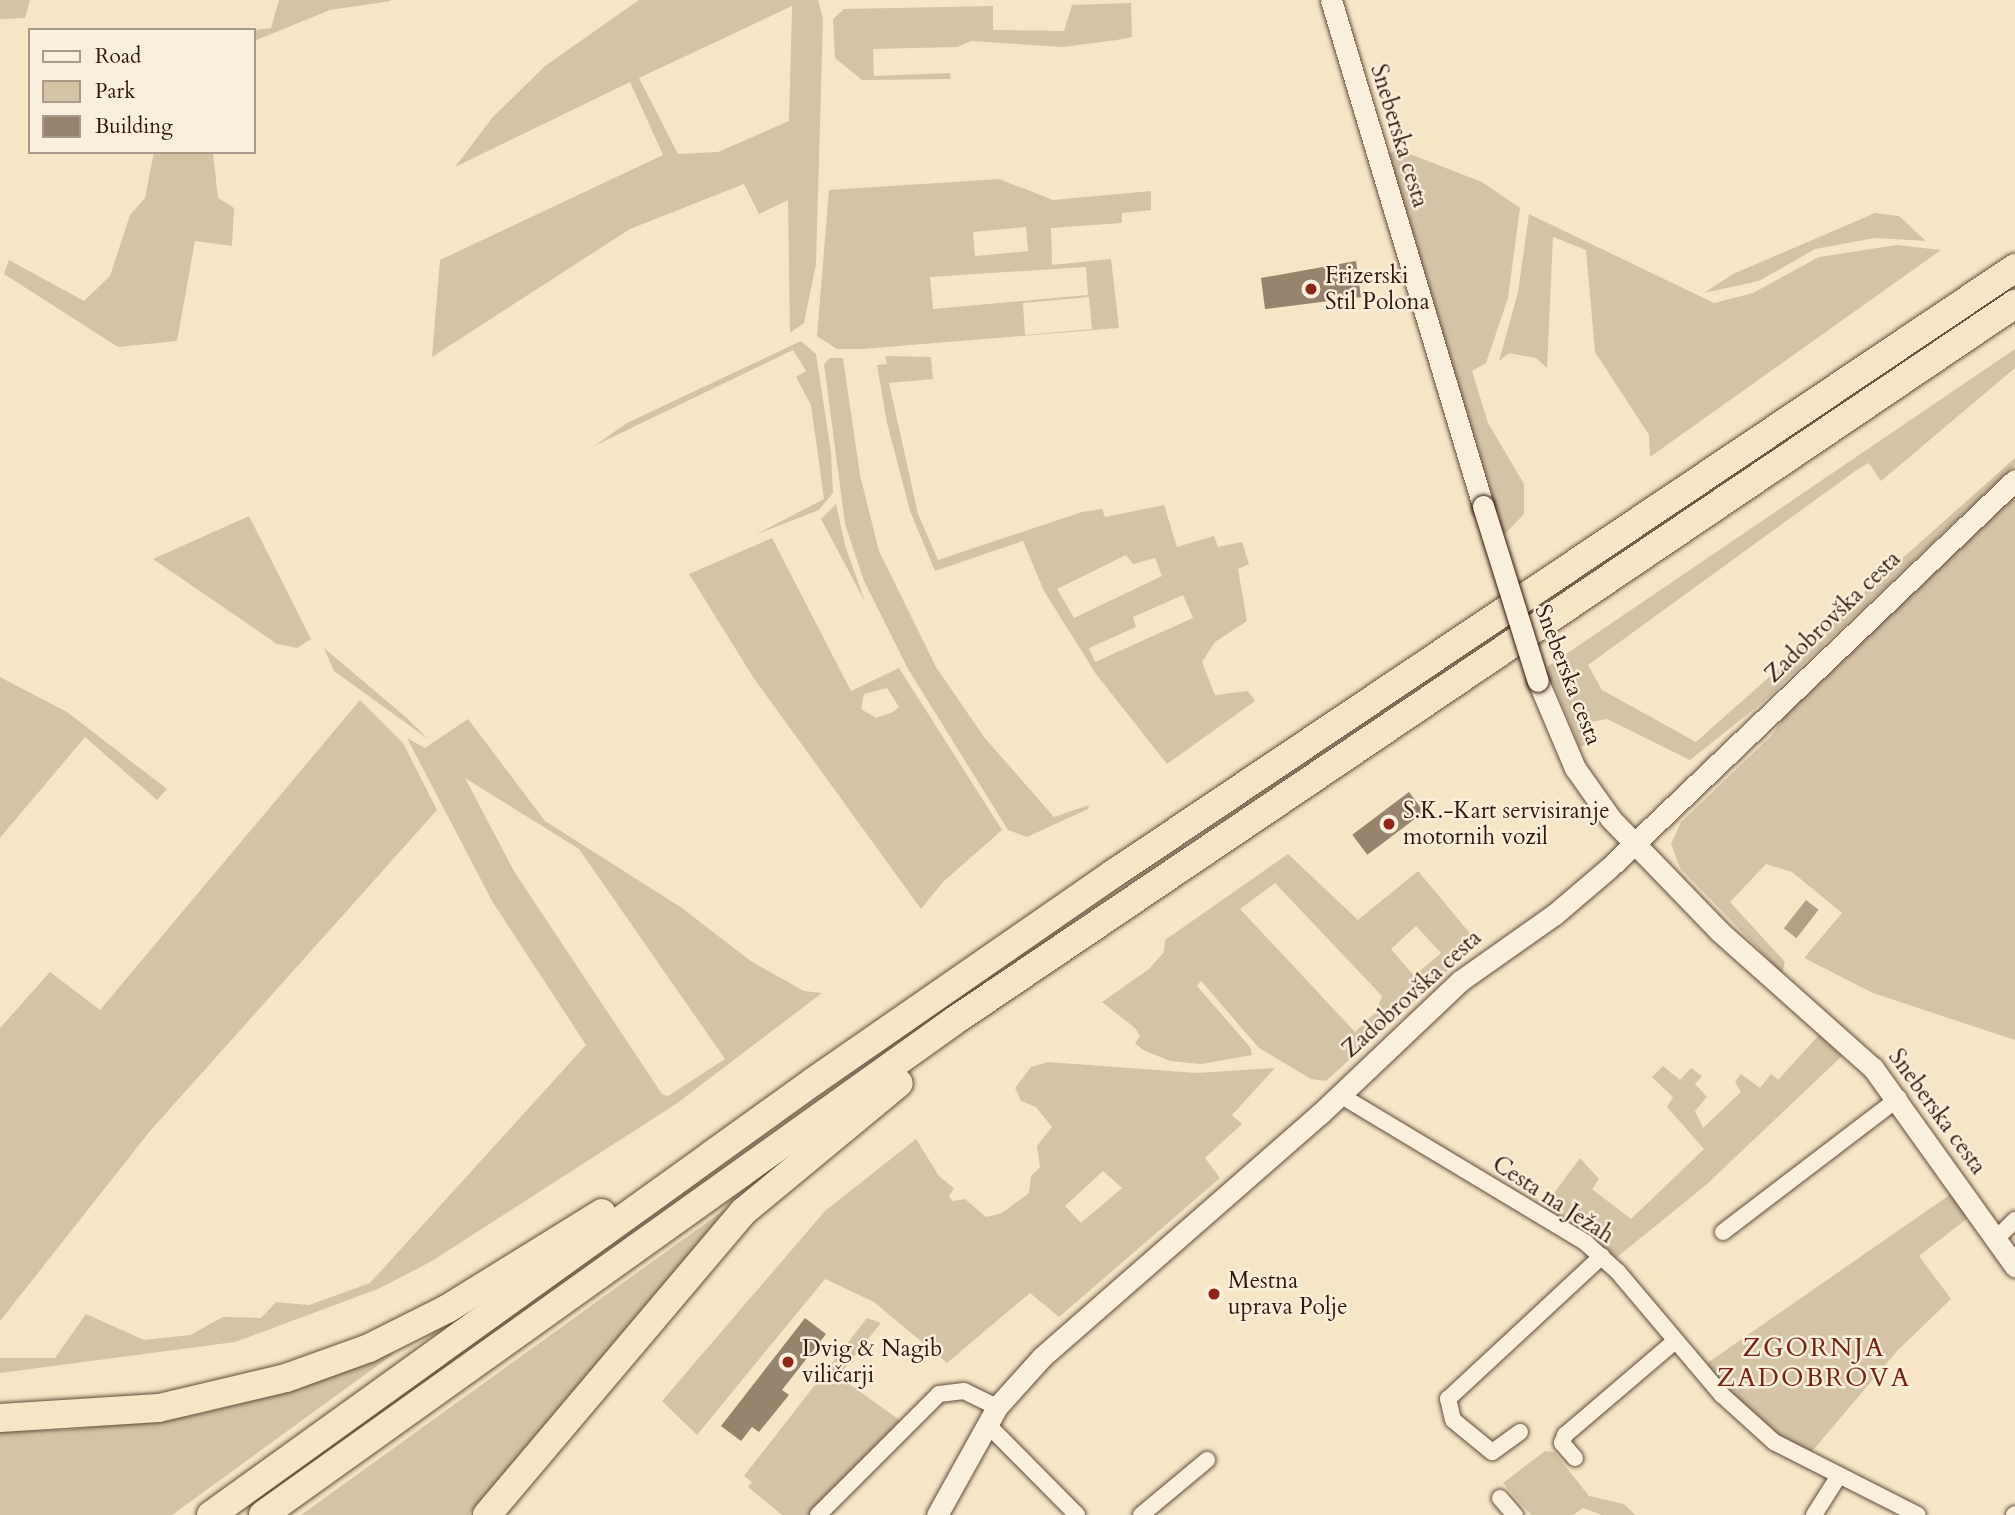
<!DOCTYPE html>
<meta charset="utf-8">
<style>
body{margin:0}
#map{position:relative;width:2015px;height:1515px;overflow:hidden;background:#f6e6c6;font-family:Cardo,serif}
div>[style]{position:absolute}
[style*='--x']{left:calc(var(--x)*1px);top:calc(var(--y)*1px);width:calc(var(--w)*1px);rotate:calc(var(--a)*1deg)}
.green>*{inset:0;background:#d5c3a6}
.water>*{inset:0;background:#b4a087;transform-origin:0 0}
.building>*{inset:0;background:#98836d;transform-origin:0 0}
.roads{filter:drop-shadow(0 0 2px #644b3a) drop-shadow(0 0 2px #644b3a)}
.street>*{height:16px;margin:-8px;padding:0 8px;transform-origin:8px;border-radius:8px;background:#f9efda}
.secondary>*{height:21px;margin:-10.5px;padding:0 10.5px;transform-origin:10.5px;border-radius:10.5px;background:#f9efda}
.highway>*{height:28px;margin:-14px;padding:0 14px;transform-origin:14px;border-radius:14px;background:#f6e6c6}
.bridges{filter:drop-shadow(0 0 2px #33170c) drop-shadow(0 0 2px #33170c)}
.secondary-bridge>*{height:21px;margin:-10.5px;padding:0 10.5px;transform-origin:10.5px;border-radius:10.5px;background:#f9efda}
.dots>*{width:19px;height:19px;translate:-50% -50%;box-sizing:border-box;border:4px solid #f9efda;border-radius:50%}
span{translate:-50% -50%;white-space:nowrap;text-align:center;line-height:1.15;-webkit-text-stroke:5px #f9efda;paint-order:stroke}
.street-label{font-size:23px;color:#33170c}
.poi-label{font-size:23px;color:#33170c}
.left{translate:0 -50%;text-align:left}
.quarter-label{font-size:26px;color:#7a1f14;letter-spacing:2px}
.legend{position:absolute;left:28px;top:28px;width:228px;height:126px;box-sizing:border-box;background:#f9efda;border:2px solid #a98;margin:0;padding:9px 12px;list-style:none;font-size:21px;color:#33170c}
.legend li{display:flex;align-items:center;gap:14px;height:35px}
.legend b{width:35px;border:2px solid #a98}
</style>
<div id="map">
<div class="green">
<div style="clip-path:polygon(0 0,30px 0,25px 18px,0 19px)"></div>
<div style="clip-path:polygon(279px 0,390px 0,391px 1px,330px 10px,254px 41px,254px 30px,271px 28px)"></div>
<div style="clip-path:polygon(evenodd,639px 0,818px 0,823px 19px,816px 264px,804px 323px,790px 333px,788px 200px,759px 214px,744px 184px,630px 229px,432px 357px,440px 260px,663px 155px,630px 82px,455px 167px,492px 118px,545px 66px,639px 0,792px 6px,789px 121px,718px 152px,678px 154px,639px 78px,792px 6px)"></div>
<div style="clip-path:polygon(1131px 3px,1132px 37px,1117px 40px,1063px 47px,971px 41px,957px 47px,873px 49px,874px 76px,950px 73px,951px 79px,862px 80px,835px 58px,833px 19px,844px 9px,993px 6px,993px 30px,1064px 31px,1072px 5px)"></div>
<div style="clip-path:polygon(1397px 149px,1482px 182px,1520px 208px,1508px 298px,1486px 363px,1472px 371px,1488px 423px,1524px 484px,1524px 514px,1503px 536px,1388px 155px)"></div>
<div style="clip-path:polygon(154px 152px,213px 153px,218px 198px,234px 208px,232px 246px,195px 241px,177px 341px,118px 347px,4px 274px,9px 260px,84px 301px,110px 276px,130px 215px,145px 198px)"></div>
<div style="clip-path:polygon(evenodd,999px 179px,1053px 200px,1151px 191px,1151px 210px,1122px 213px,1122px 223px,1051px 228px,1052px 265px,1111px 259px,1119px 328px,862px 349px,837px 349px,817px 336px,829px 190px,999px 179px,1026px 227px,1028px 251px,975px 256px,973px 232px,1026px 227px,999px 179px,1086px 267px,1088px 295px,933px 309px,930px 277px,1086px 267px,999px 179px,1089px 297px,1092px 329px,1025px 335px,1023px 303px,1089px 297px)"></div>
<div style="clip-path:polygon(1875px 213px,1899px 216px,1926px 241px,1875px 238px,1815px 249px,1759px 281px,1704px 293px,1733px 274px)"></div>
<div style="clip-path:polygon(1529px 214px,1714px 303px,1753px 293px,1819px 257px,1897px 245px,1941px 250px,1650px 457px,1649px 435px,1595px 352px,1586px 250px,1553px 237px,1547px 368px,1536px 358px,1509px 353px,1499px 361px,1518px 292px)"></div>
<div style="clip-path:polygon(801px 341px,816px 354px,831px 452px,833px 493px,819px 510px,755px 535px,824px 499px,811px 405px,796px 377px,806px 371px,793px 350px,594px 446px,627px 423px)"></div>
<div style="clip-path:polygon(2015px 349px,2015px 368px,1881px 481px,1869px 463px,1858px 469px,1588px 665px,1602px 690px,1696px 742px,2015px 458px,2015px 465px,1763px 702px,1690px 760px,1607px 719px,1581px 724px,1586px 744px,1580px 747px,1547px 667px)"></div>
<div style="clip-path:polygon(evenodd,885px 356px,931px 357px,933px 379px,889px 383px,918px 514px,938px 560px,1082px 512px,1102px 509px,1105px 517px,1164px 505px,1177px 547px,1214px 536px,1218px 547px,1242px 542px,1249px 564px,1238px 569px,1247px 621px,1215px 642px,1202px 662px,1215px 695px,1248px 691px,1255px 701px,1167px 764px,1096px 674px,1044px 591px,1023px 541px,935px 571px,910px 511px,887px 423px,877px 365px,887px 364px,885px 356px,1126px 555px,1133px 564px,1155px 558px,1162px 576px,1074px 618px,1057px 589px,1126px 555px,885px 356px,1183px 595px,1193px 618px,1095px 662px,1089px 648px,1136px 627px,1133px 617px,1183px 595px)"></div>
<div style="clip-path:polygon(830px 358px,843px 358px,860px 475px,879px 551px,936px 667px,984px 737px,1054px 817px,1089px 805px,1088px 809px,1027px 837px,1008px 830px,908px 669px,864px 581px,845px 524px,824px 364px)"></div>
<div style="clip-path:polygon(2015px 492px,2015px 1040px,1873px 993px,1804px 958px,1842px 913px,1792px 872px,1766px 864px,1730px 902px,1785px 962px,1782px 973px,1680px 868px,1671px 844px,1681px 822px,1772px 735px,1785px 715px)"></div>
<div style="clip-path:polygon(836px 504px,845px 545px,865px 602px,821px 519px)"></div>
<div style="clip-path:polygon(249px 516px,311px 639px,297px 648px,277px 644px,153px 559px)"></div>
<div style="clip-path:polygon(evenodd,772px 538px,851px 691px,899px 668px,1002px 830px,943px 882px,921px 909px,753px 677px,689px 574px,772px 538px,887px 688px,899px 707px,893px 712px,876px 718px,861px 709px,864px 694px,887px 688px)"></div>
<div style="clip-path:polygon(324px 648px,408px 719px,428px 739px,334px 671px)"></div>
<div style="clip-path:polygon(0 677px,67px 712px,167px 789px,157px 800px,85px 737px,0 838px)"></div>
<div style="clip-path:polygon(360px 700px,403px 743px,437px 810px,150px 1131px,0 1321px,0 1028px,50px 972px,100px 1010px)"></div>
<div style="clip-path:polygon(evenodd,468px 719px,545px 821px,682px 908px,752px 962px,804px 991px,822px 993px,676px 1104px,432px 1261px,378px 1289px,235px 1342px,0 1373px,0 1358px,55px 1358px,86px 1314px,144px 1340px,190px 1335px,223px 1317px,261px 1318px,276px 1302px,309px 1305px,370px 1283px,586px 1045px,492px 901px,407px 738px,425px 748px,468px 719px,465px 778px,579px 849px,725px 1059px,668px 1096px,662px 1094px,515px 873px,465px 778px)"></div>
<div style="clip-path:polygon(evenodd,1288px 854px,1358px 920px,1418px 871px,1478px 943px,1326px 1081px,1311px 1079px,1259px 1048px,1201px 981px,1197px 986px,1250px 1047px,1252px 1055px,1201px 1064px,1170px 1061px,1143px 1050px,1135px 1043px,1140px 1036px,1135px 1028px,1102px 1002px,1149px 969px,1164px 952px,1165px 940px,1288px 854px,1275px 883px,1382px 996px,1376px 1012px,1355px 1032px,1240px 909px,1275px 883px,1288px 854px,1416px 926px,1441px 953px,1414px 976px,1391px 949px,1416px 926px)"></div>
<div style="clip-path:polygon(1819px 1035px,1842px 1056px,1706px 1185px,1616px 1258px,1543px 1208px,1580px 1158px,1599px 1179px,1592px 1189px,1631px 1219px,1704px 1149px,1667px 1107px,1673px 1097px,1652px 1077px,1663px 1066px,1680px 1080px,1691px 1068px,1702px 1076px,1695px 1084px,1707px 1097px,1695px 1111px,1703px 1128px,1741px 1092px,1735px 1082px,1741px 1074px,1760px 1088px,1771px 1074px,1778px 1080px)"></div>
<div style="clip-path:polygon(evenodd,1048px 1062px,1196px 1073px,1275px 1068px,1232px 1115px,1242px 1124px,1205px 1158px,1220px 1178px,1059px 1317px,1030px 1293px,947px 1363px,874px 1302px,825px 1279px,697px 1435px,662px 1401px,825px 1211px,916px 1139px,939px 1176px,954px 1188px,949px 1197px,953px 1201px,965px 1199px,986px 1217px,1002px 1213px,1029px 1193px,1031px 1176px,1040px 1167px,1037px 1146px,1052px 1127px,1036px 1107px,1021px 1101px,1015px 1088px,1031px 1067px,1048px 1062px,1103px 1171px,1122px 1188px,1081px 1223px,1065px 1206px,1103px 1171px)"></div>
<div style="clip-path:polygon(1951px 1194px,1968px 1218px,1919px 1256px,1951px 1299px,1898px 1350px,1808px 1456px,1782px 1442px,1703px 1366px)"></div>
<div style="clip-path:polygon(728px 1207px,731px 1210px,468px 1515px,301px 1515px)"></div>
<div style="clip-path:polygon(867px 1318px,881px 1323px,838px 1376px,901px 1421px,809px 1515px,782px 1515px,748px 1487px,752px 1482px,744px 1476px)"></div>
<div style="clip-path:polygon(389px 1351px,392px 1355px,172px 1515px,0 1515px,0 1431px,66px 1430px,194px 1415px,287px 1392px)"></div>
<div style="clip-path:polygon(1545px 1451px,1554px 1452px,1589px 1496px,1624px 1504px,1635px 1515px,1602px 1515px,1583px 1508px,1573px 1515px,1531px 1515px,1503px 1483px)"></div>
</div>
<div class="water">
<div style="left:1806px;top:900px;width:16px;height:36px;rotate:38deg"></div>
</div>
<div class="building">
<div style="clip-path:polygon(1356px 261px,1361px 297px,1265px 309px,1261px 278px)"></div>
<div style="left:1409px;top:792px;width:25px;height:71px;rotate:53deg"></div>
<div style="clip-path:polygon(805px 1318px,826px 1334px,782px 1390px,789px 1395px,759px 1432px,752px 1427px,741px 1441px,721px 1426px)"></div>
</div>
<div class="roads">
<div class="street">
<div style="--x:1340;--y:1095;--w:287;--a:31"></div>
<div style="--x:1586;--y:1243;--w:43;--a:42.2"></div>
<div style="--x:1618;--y:1272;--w:161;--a:49.8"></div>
<div style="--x:1722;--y:1395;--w:70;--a:42.1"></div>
<div style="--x:1774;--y:1442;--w:161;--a:26.9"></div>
<div style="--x:1723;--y:1232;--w:221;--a:-37.3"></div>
<div style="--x:1996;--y:1239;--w:27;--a:-45"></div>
<div style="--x:987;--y:1424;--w:128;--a:45.3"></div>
<div style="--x:1520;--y:1432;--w:34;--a:144"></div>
<div style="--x:1492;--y:1452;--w:50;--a:-140.6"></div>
<div style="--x:1453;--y:1420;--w:22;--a:-103"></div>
<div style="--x:1448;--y:1399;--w:210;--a:-42.9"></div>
<div style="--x:1575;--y:1458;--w:20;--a:-131"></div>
<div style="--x:1562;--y:1443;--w:9;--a:-69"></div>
<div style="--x:1565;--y:1435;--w:145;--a:-40.5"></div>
<div style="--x:1500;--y:1498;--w:23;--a:49"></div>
<div style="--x:818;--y:1515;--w:171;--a:-45"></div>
<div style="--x:939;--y:1394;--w:25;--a:-7"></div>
<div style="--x:964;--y:1391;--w:37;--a:26"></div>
<div style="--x:1141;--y:1515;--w:86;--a:-39.8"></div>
<div style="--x:1814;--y:1515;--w:45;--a:-57.7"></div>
<div style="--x:2014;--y:1515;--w:1;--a:-45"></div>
</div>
<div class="secondary">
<div style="--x:1331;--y:0;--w:528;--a:73.28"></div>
<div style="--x:1538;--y:681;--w:95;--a:67"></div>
<div style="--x:1575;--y:768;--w:62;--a:54.8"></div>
<div style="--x:1611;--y:819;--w:156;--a:46"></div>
<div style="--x:1719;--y:931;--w:206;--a:41.7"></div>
<div style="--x:1873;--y:1068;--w:244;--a:54.4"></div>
<div style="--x:937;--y:1515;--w:124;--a:-60.9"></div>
<div style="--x:997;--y:1407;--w:67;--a:-48"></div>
<div style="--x:1042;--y:1357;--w:369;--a:-41.2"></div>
<div style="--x:1320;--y:1114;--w:193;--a:-43.5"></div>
<div style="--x:1460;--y:981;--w:116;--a:-35.2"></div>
<div style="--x:1555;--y:914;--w:72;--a:-40.5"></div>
<div style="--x:1610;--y:867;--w:560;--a:-43.7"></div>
</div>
<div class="highway">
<div style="--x:0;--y:1418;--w:159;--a:-3.6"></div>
<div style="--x:159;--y:1408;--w:130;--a:-13.3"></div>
<div style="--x:286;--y:1378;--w:88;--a:-19.9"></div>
<div style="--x:369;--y:1348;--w:87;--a:-26.6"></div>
<div style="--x:447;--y:1309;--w:182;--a:-31.8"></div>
<div style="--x:211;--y:1515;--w:743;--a:-35.74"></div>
<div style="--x:814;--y:1081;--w:364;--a:-34.7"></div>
<div style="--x:1113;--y:874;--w:1087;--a:-33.89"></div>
<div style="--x:263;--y:1515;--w:849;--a:-35.56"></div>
<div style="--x:954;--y:1021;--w:1281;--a:-34.05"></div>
<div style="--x:487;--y:1515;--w:397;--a:-49.8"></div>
<div style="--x:743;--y:1212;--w:202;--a:-39.6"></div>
</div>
</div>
<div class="bridges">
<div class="secondary-bridge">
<div style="--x:1483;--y:506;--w:183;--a:72.6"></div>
</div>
</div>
<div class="dots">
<div style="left:1311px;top:289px;background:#8f2418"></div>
<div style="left:1389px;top:824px;background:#8f2418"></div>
<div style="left:1214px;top:1294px;background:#8f2418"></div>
<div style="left:788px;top:1362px;background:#8f2418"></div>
</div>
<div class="street-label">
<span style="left:1399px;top:136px;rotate:73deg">Sneberska cesta</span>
<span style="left:1833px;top:617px;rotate:-44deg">Zadobrovška cesta</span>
<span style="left:1568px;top:675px;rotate:69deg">Sneberska cesta</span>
<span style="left:1412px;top:994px;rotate:-42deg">Zadobrovška cesta</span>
<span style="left:1937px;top:1112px;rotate:54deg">Sneberska cesta</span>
<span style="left:1553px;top:1200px;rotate:33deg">Cesta na Ježah</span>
</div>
<div class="poi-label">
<span class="left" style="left:1325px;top:289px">Frizerski<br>Stil Polona</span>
<span class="left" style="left:1403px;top:824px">S.K.-Kart servisiranje<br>motornih vozil</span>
<span class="left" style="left:1228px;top:1294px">Mestna<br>uprava Polje</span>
<span class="left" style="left:802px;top:1362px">Dvig &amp; Nagib<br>viličarji</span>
</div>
<div class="quarter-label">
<span style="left:1814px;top:1363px">ZGORNJA<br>ZADOBROVA</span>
</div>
<ul class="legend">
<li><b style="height:9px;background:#f9efda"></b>Road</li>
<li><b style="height:19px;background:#d5c3a6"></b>Park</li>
<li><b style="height:19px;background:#98836d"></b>Building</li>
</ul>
</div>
